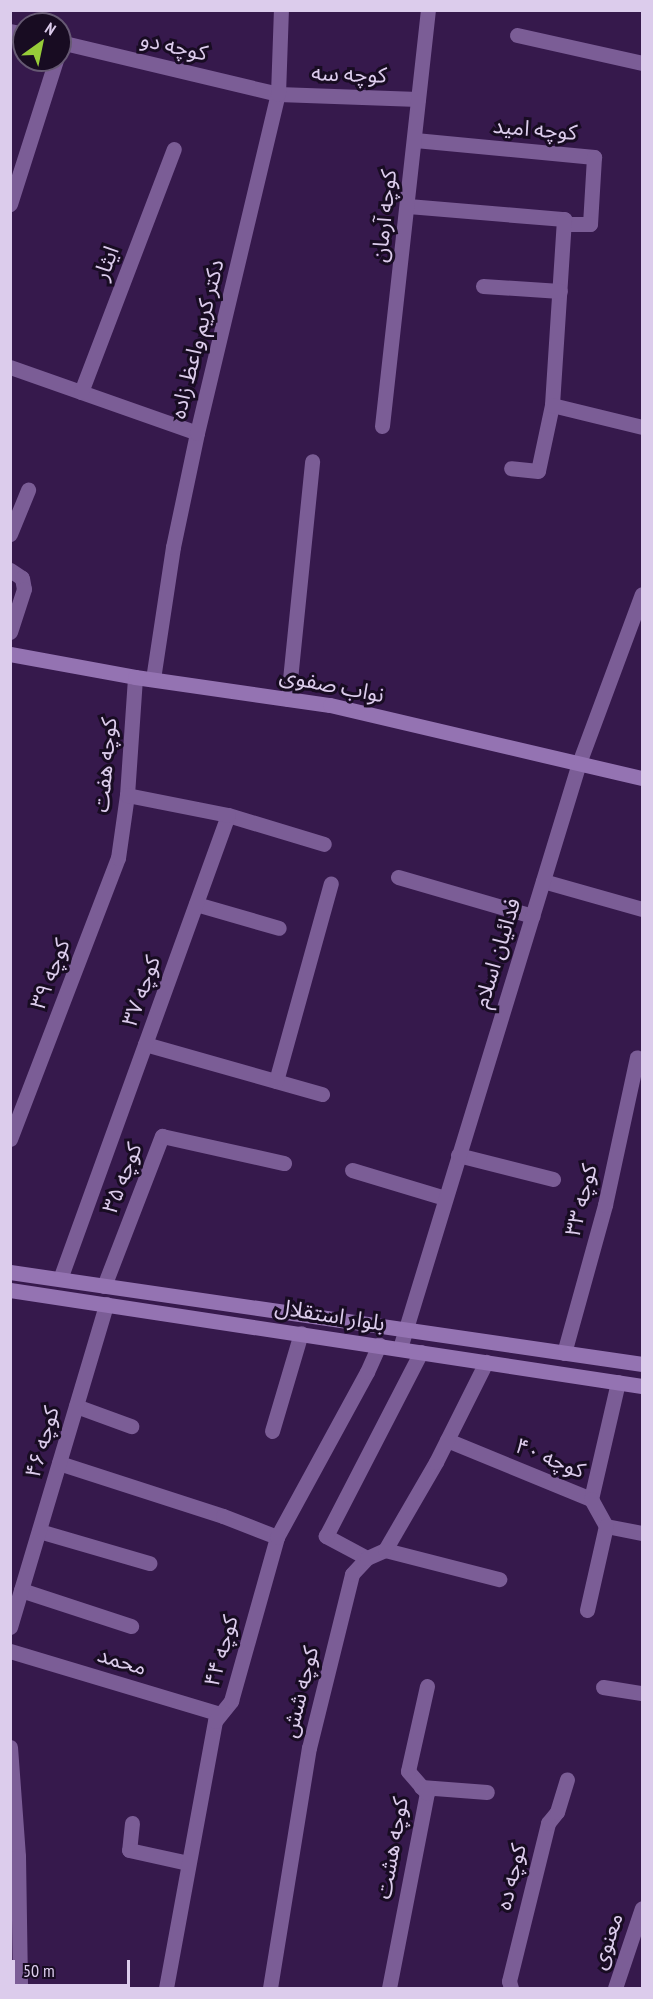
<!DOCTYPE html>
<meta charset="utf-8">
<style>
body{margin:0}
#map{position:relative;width:653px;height:1999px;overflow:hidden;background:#36194c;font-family:"PT Sans Narrow","Noto Sans Arabic",sans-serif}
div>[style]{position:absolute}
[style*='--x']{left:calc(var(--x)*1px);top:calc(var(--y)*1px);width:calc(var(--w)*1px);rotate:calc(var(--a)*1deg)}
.street>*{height:15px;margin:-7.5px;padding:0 7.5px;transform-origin:7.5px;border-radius:7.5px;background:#7b5d96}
.secondary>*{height:15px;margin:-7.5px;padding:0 7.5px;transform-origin:7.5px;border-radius:7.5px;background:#9473b2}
span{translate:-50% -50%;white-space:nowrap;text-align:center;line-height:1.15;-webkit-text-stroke:6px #180c22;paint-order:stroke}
.street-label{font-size:22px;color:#dcccec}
.frame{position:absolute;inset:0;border:12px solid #dcccec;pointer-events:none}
.north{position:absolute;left:12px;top:12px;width:60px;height:60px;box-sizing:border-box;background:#180c22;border:2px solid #665973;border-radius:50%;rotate:33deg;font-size:16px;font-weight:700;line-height:24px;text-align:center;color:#dcccec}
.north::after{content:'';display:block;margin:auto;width:21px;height:27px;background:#97cc39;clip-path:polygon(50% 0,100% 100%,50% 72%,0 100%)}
.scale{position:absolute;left:12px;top:1960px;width:118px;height:27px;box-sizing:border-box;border:3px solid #dcccec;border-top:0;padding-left:8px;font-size:18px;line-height:21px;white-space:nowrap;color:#dcccec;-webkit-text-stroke:4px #180c22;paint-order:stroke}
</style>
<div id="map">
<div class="street">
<div style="--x:10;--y:31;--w:14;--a:12"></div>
<div style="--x:517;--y:35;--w:128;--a:12.6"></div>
<div style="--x:60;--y:42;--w:224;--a:13.4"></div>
<div style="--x:278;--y:94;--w:140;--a:2"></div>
<div style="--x:415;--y:140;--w:180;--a:5.4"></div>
<div style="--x:594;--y:157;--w:67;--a:93.4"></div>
<div style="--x:590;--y:224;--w:26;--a:180"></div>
<div style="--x:10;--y:204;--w:151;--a:-72.3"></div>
<div style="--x:408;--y:206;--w:157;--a:4.8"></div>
<div style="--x:564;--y:219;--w:186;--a:93.7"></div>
<div style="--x:552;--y:405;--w:67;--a:102"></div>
<div style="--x:538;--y:471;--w:27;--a:-174"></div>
<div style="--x:483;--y:286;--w:77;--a:3.7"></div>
<div style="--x:10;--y:367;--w:198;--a:19.4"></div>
<div style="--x:81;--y:392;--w:260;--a:-69.1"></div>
<div style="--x:552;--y:405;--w:93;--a:13.7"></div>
<div style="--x:382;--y:426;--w:419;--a:-83.7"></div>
<div style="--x:10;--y:534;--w:48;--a:-67.8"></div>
<div style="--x:10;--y:570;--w:14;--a:34"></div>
<div style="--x:22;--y:578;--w:11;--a:80"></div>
<div style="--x:24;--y:589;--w:45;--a:108"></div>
<div style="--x:153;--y:679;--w:134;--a:-81.4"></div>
<div style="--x:173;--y:547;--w:116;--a:-78.1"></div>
<div style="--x:197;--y:433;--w:349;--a:-76.6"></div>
<div style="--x:278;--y:94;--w:84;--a:-88"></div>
<div style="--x:288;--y:699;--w:239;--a:-84.2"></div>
<div style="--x:228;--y:815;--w:100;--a:16.8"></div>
<div style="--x:398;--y:877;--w:140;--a:16.2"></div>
<div style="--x:543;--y:881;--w:103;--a:15.8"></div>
<div style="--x:196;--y:904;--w:86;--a:16.1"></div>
<div style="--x:145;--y:1044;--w:184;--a:15.8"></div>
<div style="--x:276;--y:1081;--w:205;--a:-74.5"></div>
<div style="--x:10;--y:1139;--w:301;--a:-69"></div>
<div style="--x:118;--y:858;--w:64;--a:-81.9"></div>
<div style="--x:127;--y:795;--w:118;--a:-86.1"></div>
<div style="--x:458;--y:1155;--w:98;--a:14.2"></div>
<div style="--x:352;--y:1170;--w:97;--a:16.8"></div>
<div style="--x:60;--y:1279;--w:493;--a:-70.1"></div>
<div style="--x:228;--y:815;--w:103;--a:-168.8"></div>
<div style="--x:104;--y:1286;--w:161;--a:-68.9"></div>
<div style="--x:162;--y:1136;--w:125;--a:12.5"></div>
<div style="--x:400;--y:1348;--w:612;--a:-72.99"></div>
<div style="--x:579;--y:763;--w:180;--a:-69.6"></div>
<div style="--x:564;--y:1353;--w:154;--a:-74.5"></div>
<div style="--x:605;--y:1205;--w:151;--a:-77.8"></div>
<div style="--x:76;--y:1406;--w:59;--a:20"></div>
<div style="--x:272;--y:1431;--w:102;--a:-73.5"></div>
<div style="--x:447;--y:1440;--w:156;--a:22.3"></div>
<div style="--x:591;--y:1499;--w:120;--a:-77"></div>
<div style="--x:59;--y:1463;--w:172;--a:17.9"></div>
<div style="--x:223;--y:1516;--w:58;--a:21.3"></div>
<div style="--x:591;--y:1499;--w:31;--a:61"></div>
<div style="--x:606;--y:1526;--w:37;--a:11"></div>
<div style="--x:39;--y:1531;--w:115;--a:16.2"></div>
<div style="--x:385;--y:1550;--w:118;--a:14.3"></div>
<div style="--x:367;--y:1558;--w:47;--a:-151.8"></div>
<div style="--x:326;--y:1536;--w:207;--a:-62.7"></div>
<div style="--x:21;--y:1590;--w:116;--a:18.1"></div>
<div style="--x:587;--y:1610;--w:86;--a:-77.3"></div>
<div style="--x:10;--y:1627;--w:337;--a:-73.4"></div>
<div style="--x:10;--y:1651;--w:219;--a:16.7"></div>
<div style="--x:603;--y:1687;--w:39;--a:9"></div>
<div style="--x:10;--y:1747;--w:109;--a:85.8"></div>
<div style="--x:18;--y:1856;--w:132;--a:89.1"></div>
<div style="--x:421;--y:1787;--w:66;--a:4.3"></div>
<div style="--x:132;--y:1823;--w:27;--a:96"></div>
<div style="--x:129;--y:1850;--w:60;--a:12.4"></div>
<div style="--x:166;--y:1988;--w:271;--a:-79.6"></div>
<div style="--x:215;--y:1721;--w:26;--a:-51"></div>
<div style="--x:231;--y:1701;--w:170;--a:-74.3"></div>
<div style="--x:277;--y:1537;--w:188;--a:-61.4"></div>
<div style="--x:367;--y:1372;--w:30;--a:-66"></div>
<div style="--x:270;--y:1988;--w:243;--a:-80.8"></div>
<div style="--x:309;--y:1748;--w:179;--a:-76.1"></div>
<div style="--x:352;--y:1574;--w:22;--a:-47"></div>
<div style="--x:367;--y:1558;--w:20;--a:-24"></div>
<div style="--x:385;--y:1550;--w:102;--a:-59.9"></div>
<div style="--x:436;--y:1462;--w:112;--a:-63.4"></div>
<div style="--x:389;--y:1988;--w:199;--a:-79"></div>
<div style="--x:427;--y:1793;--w:29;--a:-131"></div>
<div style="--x:408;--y:1771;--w:87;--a:-77.4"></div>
<div style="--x:511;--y:1988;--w:7;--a:-106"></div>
<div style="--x:509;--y:1981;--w:163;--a:-76.1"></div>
<div style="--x:548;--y:1823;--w:14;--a:-51"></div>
<div style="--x:557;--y:1812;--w:34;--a:-73"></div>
<div style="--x:615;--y:1988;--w:84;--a:-71.4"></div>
</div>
<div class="secondary">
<div style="--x:10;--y:654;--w:127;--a:10.4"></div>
<div style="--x:135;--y:677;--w:197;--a:8.2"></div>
<div style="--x:330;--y:705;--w:320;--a:13.2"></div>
<div style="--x:10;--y:1272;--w:639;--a:8.28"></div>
<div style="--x:10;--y:1290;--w:639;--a:8.64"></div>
</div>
<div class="street-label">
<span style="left:174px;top:46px;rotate:13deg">کوچه دو</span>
<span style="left:349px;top:74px;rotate:2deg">کوچه سه</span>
<span style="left:535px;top:129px;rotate:5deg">کوچه امید</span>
<span style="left:384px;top:216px;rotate:-84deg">کوچه آرمان</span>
<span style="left:106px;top:263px;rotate:-69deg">ایثار</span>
<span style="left:197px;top:339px;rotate:-76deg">دکتر کریم واعظ زاده</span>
<span style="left:332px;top:685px;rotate:11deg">نواب صفوی</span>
<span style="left:105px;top:765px;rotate:-85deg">کوچه هفت</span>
<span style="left:497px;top:953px;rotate:-73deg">فدائیان اسلام</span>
<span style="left:50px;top:974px;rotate:-69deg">کوچه ۳۹</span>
<span style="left:141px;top:991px;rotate:-70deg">کوچه ۳۷</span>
<span style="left:122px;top:1178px;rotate:-69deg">کوچه ۳۵</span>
<span style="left:581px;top:1200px;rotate:-76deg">کوچه ۳۳</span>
<span style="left:330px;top:1315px;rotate:9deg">بلوار استقلال</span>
<span style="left:42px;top:1442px;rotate:-74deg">کوچه ۴۶</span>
<span style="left:550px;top:1458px;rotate:22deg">کوچه ۴۰</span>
<span style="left:221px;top:1651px;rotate:-74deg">کوچه ۴۴</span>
<span style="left:122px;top:1661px;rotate:17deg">محمد</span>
<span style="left:300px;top:1692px;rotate:-76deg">کوچه شش</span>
<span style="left:392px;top:1848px;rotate:-80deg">کوچه هشت</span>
<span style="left:511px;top:1877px;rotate:-76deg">کوچه ده</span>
<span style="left:607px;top:1941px;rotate:-71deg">معنوی</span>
</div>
<div class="frame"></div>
<div class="north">N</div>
<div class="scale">50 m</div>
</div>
